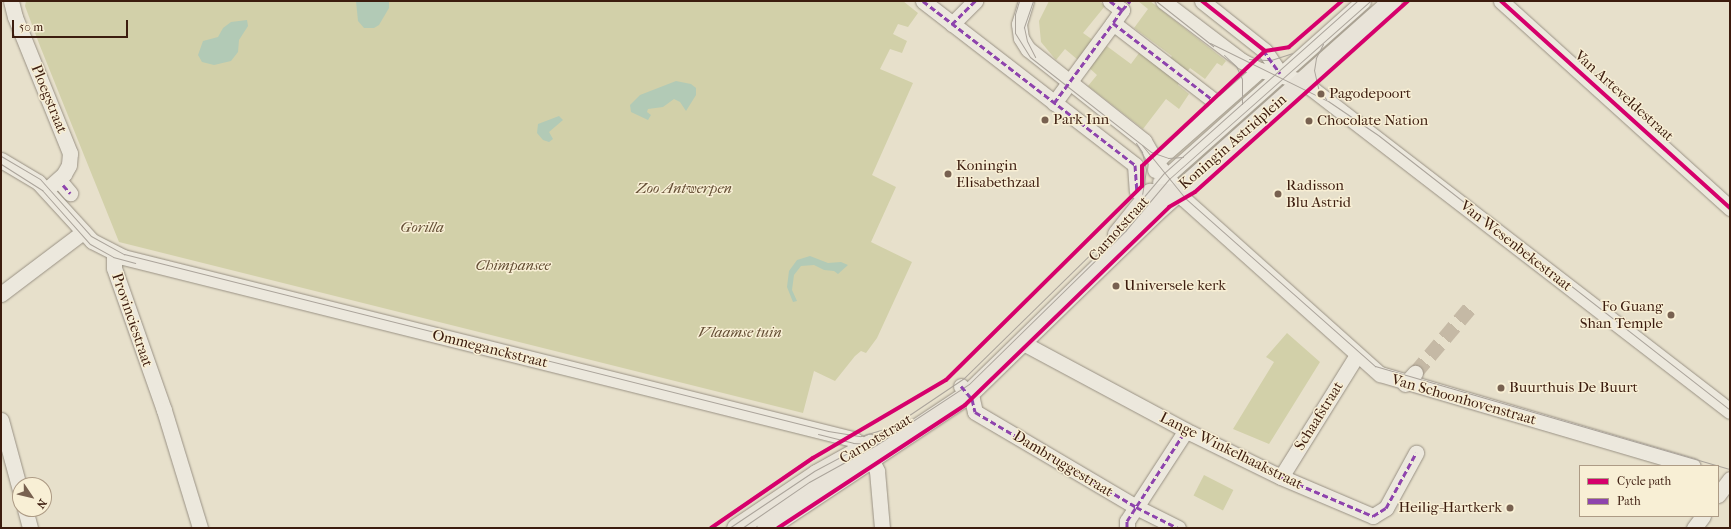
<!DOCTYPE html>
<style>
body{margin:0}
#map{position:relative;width:1731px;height:529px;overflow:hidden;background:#e7e0cb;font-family:"IM FELL French Canon",serif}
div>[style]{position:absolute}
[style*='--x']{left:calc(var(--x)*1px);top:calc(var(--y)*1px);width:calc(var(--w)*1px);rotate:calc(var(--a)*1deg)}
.green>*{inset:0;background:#d2d0a9;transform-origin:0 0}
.water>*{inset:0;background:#b2cab6}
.minor-tunnel>*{height:15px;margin-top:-7.5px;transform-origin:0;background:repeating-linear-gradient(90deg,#c5b9a5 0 15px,transparent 0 23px)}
.roads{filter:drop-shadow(0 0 1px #999184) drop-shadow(0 0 1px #999184)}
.minor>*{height:15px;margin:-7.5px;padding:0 7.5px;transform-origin:7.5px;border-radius:7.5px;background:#ece8dd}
.major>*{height:19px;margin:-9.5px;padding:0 9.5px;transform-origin:9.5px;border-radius:9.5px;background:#e8e3d8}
.tram>*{height:1px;margin:-0.5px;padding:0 0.5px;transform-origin:0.5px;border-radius:0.5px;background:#aba49b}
.quiet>*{height:3px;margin-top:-1.5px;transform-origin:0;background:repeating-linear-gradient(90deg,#8e44ad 0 6px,transparent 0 9px)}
.cycleway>*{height:4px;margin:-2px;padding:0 2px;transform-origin:2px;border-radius:2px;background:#d6006c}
.dots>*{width:11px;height:11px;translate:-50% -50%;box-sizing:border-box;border:2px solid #f8efd5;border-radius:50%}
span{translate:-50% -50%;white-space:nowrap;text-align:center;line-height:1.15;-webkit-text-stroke:3px #f8efd5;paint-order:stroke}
.poi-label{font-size:15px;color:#3c1c0e}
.left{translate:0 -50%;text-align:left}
.right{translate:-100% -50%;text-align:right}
.street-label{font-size:15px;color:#3c1c0e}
.park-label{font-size:15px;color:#644e34;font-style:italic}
.frame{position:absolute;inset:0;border:2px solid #3c1c0e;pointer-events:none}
.legend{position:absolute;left:1579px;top:465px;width:140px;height:52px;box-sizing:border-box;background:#f8efd5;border:1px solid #ad9b85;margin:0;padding:5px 7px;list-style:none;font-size:12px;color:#3c1c0e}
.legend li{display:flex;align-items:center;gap:8px;height:20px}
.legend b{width:20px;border:1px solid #ad9b85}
.north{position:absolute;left:12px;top:477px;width:40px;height:40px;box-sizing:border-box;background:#f8efd5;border:1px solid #ad9b85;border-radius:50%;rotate:125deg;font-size:11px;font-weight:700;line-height:16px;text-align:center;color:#3c1c0e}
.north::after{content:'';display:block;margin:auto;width:14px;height:18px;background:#786150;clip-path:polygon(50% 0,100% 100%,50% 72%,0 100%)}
.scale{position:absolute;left:12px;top:20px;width:116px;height:18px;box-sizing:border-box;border:2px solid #3c1c0e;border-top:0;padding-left:5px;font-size:12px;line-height:14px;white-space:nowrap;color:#3c1c0e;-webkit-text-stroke:3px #f8efd5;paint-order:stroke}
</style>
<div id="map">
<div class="green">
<div style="clip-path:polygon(26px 1px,903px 1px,918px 13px,908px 27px,898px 24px,893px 34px,907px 41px,902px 53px,890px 49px,880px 69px,913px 83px,872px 175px,896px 187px,871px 242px,912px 262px,877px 338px,866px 353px,861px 351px,855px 356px,835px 381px,814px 371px,803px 413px,119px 242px,40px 46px,25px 6px)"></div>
<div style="clip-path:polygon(1049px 1px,1099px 1px,1105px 6px,1083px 33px,1093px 40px,1078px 60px,1065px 49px,1056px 60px,1041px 42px,1039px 21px)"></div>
<div style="clip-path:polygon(1138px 1px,1150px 1px,1226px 61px,1222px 66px,1217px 63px,1205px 79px,1190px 68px,1186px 73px,1169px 60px,1172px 56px,1134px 28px,1148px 9px)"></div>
<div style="clip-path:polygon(1104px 44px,1131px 64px,1142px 49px,1181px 79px,1178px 85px,1189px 94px,1179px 109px,1166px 99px,1143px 129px,1088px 86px,1097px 75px,1087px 66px)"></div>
<div style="clip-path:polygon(1287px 333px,1320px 362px,1269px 444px,1233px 429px,1274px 362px,1266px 357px)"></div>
<div style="left:1204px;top:475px;width:33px;height:23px;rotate:27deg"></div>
</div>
<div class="water">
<div style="clip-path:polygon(356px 1px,389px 1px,389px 8px,379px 25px,374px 28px,364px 28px,358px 21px)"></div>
<div style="clip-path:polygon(247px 20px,248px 26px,239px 40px,238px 52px,231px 61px,214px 65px,202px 62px,198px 55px,203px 41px,218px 37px,223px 28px,231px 22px)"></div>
<div style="clip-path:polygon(676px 81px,691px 84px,696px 88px,696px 95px,686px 111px,680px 102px,674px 99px,663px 107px,648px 109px,647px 112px,651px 115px,648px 120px,631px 112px,630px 105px,640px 95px)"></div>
<div style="clip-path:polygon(559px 116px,563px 120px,549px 132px,553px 139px,549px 142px,543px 140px,537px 133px,538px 124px)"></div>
<div style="clip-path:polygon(810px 256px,828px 263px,841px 262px,848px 265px,838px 274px,834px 271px,824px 270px,814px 265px,801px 266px,794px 275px,792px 290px,797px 301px,793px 302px,787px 287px,789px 271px,797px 260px)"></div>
</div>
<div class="minor-tunnel">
<div style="--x:1415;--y:373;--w:90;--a:-50"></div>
</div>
<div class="roads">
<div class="minor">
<div style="--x:11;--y:1;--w:16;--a:76"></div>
<div style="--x:15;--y:17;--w:147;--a:68"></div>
<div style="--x:70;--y:153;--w:12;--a:95"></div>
<div style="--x:69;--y:165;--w:10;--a:119"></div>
<div style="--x:64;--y:174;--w:24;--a:138"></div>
<div style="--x:923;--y:1;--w:268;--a:37.7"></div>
<div style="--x:1135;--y:165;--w:26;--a:86"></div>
<div style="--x:1026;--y:1;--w:24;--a:107"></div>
<div style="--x:1019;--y:24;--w:14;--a:82"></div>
<div style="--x:1021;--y:38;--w:13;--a:58"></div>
<div style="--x:1028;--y:49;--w:148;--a:38.4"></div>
<div style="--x:1144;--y:141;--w:24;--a:60"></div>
<div style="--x:1156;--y:162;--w:46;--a:52.9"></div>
<div style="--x:1184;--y:199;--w:263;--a:41.8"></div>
<div style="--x:1380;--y:374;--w:326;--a:16.4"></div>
<div style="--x:1110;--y:1;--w:15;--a:37"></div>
<div style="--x:1122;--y:10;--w:16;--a:125"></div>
<div style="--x:1113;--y:23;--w:126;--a:37.6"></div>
<div style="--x:1163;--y:1;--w:99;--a:37.2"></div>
<div style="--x:1242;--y:61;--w:20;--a:27"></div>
<div style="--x:1260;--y:70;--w:43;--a:14.7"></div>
<div style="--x:1302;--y:81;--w:540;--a:37.63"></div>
<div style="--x:1202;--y:1;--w:80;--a:38.4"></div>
<div style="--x:1265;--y:51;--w:27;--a:56"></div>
<div style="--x:1501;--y:1;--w:309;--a:42.1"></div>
<div style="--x:952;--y:24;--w:33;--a:-45"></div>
<div style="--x:1054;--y:103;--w:99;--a:-53.6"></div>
<div style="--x:1;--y:160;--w:43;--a:30.7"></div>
<div style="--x:38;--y:182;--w:80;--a:47.5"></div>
<div style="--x:92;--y:241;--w:35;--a:27"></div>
<div style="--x:123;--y:257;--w:752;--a:14"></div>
<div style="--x:853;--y:439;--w:14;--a:34"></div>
<div style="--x:865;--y:447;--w:27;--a:63"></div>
<div style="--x:877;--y:471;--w:57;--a:85"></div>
<div style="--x:1155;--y:170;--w:8;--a:-83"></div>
<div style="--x:1156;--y:162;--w:8;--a:-45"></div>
<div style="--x:1162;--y:156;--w:130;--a:-41.3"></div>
<div style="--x:1160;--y:182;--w:272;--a:-41.7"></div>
<div style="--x:63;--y:185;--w:11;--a:49"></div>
<div style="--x:114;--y:254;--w:14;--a:90"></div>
<div style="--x:114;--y:268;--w:151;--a:70.6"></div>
<div style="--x:164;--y:410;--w:123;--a:73"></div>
<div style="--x:1;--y:294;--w:103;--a:-37.1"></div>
<div style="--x:1023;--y:343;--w:191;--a:28.2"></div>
<div style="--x:1191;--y:433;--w:100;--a:26.1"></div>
<div style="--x:1281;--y:477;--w:100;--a:23"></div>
<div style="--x:1373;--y:516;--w:15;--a:-32"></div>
<div style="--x:1386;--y:508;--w:63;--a:-61.4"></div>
<div style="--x:1405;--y:384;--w:15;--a:-48"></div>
<div style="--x:961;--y:386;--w:17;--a:50"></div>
<div style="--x:972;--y:399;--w:13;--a:77"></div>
<div style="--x:975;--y:412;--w:187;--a:30.5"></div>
<div style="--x:1136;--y:507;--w:47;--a:26.6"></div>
<div style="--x:1;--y:420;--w:73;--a:74.8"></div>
<div style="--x:1281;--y:477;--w:144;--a:-58.1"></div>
<div style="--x:1718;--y:495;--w:20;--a:-53"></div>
<div style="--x:25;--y:509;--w:20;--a:75"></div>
<div style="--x:1127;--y:528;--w:7;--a:-90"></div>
<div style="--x:1127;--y:521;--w:108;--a:-57"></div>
<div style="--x:1694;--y:528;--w:15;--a:-53"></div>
</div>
<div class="major">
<div style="--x:1117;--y:234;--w:53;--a:-51.2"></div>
<div style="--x:1150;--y:193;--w:29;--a:0"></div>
<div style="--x:736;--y:528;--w:97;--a:-34"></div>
<div style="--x:816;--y:474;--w:62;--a:-29.1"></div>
<div style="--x:766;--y:528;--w:242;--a:-33.6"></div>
<div style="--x:968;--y:394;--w:261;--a:-44.2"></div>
<div style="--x:1155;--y:212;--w:317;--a:-41.7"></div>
</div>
</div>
<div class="tram">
<div style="--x:1019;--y:1;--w:14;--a:107"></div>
<div style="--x:1015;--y:14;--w:19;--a:90"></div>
<div style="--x:1015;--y:33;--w:28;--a:58"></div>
<div style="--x:1030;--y:57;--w:154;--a:38.1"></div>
<div style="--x:1151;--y:152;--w:18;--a:19"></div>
<div style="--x:1168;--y:158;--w:15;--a:-4"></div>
<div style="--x:1033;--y:1;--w:28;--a:109"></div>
<div style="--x:1024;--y:27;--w:14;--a:78"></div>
<div style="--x:1027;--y:41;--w:18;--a:63"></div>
<div style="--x:1156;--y:1;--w:73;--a:38.3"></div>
<div style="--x:1210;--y:43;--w:131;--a:26.2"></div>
<div style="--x:1328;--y:101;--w:60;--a:34.2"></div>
<div style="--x:1378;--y:135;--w:447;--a:38"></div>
<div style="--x:1323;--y:44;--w:16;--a:117"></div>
<div style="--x:1316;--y:58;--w:12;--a:99"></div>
<div style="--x:1314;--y:70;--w:18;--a:77"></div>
<div style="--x:1318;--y:88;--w:14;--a:54"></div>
<div style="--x:1224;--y:55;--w:16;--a:43"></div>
<div style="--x:1236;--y:66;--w:14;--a:65"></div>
<div style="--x:1242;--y:79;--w:25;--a:90"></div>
<div style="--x:1249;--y:59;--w:22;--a:3"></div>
<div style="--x:1271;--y:60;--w:22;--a:-18"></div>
<div style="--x:1136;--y:143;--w:11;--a:56"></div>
<div style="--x:1142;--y:152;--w:18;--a:77"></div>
<div style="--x:1146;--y:170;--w:24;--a:99"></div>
<div style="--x:1142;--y:145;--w:68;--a:50.9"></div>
<div style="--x:1185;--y:198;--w:254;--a:41.5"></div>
<div style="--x:1375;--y:366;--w:370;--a:16.2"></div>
<div style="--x:1;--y:156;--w:45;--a:30.5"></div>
<div style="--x:40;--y:179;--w:76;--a:48.2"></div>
<div style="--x:91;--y:236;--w:38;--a:29"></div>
<div style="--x:124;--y:254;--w:726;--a:14.11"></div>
<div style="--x:828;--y:431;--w:33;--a:9"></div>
<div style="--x:861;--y:436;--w:31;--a:-17"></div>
<div style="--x:1;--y:164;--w:49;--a:32.4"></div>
<div style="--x:42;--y:190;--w:72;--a:48.4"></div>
<div style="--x:90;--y:244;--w:26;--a:29"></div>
<div style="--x:113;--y:257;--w:23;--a:15"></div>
<div style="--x:887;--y:430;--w:93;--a:-34"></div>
<div style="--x:964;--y:378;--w:219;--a:-44.4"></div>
<div style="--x:1120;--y:225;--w:68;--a:-49.8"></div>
<div style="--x:1164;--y:173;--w:259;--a:-41.7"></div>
<div style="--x:818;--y:434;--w:36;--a:14"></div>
<div style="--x:853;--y:443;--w:18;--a:3"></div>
<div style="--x:871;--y:444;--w:14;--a:-17"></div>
<div style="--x:729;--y:528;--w:102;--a:-33.8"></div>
<div style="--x:814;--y:471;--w:55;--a:-28"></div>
<div style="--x:742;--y:528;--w:81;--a:-34.5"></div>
<div style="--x:809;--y:482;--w:77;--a:-28.9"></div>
<div style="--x:876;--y:445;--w:111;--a:-33.3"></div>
<div style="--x:969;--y:384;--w:220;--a:-44.4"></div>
<div style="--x:1126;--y:230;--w:67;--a:-49.9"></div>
<div style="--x:1169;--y:179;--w:268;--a:-41.5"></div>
</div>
<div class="quiet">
<div style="--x:923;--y:1;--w:268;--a:37.7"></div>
<div style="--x:1135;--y:165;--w:26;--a:86"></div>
<div style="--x:1110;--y:1;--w:15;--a:37"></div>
<div style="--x:1122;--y:10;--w:16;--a:125"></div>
<div style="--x:1113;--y:23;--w:126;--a:37.6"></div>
<div style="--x:1122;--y:10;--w:12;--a:-48"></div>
<div style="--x:952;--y:24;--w:33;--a:-45"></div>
<div style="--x:1263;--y:50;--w:29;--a:54"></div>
<div style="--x:1054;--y:103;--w:99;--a:-53.6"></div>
<div style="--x:63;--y:185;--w:11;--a:49"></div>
<div style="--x:961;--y:386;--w:17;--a:50"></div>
<div style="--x:972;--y:399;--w:13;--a:77"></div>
<div style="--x:975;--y:412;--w:187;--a:30.5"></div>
<div style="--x:1136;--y:507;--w:47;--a:26.6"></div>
<div style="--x:1281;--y:477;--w:100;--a:23"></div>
<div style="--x:1373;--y:516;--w:15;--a:-32"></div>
<div style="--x:1386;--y:508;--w:63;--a:-61.4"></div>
<div style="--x:1127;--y:528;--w:7;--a:-90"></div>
<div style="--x:1127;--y:521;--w:108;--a:-57"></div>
</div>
<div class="cycleway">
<div style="--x:1202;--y:1;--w:80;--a:38.4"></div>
<div style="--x:1501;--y:1;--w:309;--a:42.1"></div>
<div style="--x:711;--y:528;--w:124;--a:-34.5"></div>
<div style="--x:813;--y:458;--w:154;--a:-30.4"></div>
<div style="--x:946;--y:380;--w:276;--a:-44.7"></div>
<div style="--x:1142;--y:186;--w:20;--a:-90"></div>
<div style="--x:1142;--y:166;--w:168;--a:-43.1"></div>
<div style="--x:1265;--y:51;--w:24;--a:-9"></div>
<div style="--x:1289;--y:47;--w:70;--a:-41"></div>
<div style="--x:778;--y:528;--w:224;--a:-33.3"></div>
<div style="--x:965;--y:405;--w:284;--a:-44.1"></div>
<div style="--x:1169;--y:207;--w:30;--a:-30"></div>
<div style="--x:1195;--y:192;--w:286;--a:-41.9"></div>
</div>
<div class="dots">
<div style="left:1321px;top:94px;background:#786150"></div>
<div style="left:1045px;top:120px;background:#786150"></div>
<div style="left:1309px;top:121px;background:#786150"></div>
<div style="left:948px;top:174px;background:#786150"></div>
<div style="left:1278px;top:194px;background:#786150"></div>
<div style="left:1116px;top:286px;background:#786150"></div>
<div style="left:1671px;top:315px;background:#786150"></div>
<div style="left:1501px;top:388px;background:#786150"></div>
<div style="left:1510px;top:508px;background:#786150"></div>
</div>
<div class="poi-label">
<span class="left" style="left:1329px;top:94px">Pagodepoort</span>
<span class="left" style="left:1053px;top:120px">Park Inn</span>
<span class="left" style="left:1317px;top:121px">Chocolate Nation</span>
<span class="left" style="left:956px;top:174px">Koningin<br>Elisabethzaal</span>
<span class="left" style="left:1286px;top:194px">Radisson<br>Blu Astrid</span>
<span class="left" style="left:1124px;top:286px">Universele kerk</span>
<span class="right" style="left:1663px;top:315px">Fo Guang<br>Shan Temple</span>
<span class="left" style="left:1509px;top:388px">Buurthuis De Buurt</span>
<span class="right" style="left:1502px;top:508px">Heilig-Hartkerk</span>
</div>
<div class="street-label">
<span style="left:1624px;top:96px;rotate:42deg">Van Arteveldestraat</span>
<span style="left:49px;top:99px;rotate:68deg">Ploegstraat</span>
<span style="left:1233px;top:142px;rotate:-41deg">Koningin Astridplein</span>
<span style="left:1119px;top:229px;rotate:-48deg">Carnotstraat</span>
<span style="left:1516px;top:246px;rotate:38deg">Van Wesenbekestraat</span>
<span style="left:132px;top:320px;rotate:71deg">Provinciestraat</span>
<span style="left:490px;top:349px;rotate:14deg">Ommeganckstraat</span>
<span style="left:1464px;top:400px;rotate:16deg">Van Schoonhovenstraat</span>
<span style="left:1319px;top:416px;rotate:-58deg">Schaafstraat</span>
<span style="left:876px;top:439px;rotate:-31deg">Carnotstraat</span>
<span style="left:1231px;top:451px;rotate:26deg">Lange Winkelhaakstraat</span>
<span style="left:1063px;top:464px;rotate:31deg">Dambruggestraat</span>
</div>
<div class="park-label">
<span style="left:684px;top:189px">Zoo Antwerpen</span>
<span style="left:422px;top:228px">Gorilla</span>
<span style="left:513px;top:266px">Chimpansee</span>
<span style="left:740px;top:333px">Vlaamse tuin</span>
</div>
<div class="frame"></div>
<ul class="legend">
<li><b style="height:5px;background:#d6006c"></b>Cycle path</li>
<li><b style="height:5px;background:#8e44ad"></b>Path</li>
</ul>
<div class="north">N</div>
<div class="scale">50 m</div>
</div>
